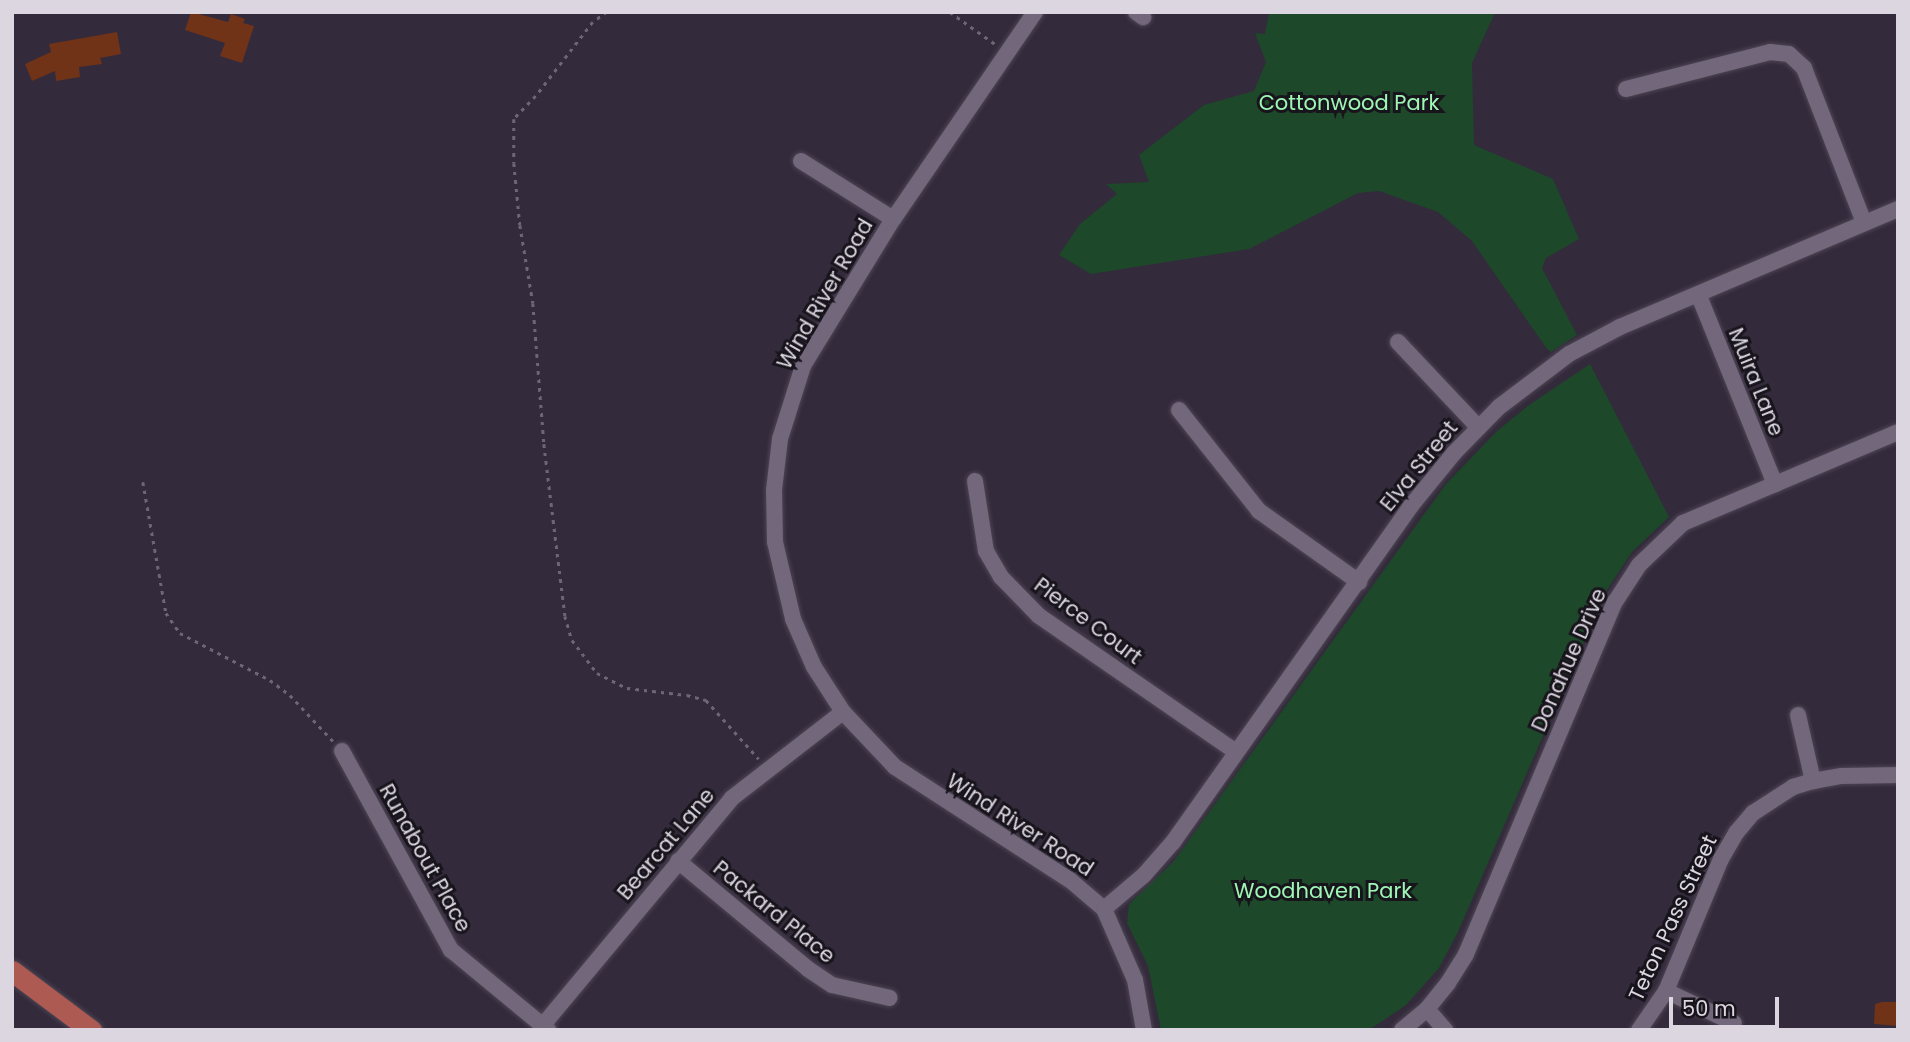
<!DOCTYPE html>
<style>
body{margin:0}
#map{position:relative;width:1910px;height:1042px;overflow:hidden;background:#332a3b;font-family:Poppins,sans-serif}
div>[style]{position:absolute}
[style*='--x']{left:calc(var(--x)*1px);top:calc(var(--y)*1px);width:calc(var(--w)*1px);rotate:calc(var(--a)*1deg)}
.green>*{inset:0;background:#1d482a}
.building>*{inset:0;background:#703318}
.path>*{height:2.5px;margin-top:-1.25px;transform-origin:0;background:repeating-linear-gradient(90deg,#6e6675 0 3.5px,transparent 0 8.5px)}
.roads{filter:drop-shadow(0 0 2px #4d4554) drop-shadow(0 0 2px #4d4554)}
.minor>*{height:16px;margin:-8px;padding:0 8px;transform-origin:8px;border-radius:8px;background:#72677b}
.major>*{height:21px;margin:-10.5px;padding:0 10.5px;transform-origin:10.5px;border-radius:10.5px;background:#ad5a53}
span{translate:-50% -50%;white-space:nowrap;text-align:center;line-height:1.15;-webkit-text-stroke:6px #18141c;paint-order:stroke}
.park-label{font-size:21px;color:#9df6b4}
.street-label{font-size:21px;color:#dcd6e1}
.frame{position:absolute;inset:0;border:14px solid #dcd6e1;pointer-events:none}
.scale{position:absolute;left:1669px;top:997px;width:110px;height:32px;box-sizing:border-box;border:4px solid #dcd6e1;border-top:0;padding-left:9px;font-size:21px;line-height:24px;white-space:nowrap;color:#dcd6e1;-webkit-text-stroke:5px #18141c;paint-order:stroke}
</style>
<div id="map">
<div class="green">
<div style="clip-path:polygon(1269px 12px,1499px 12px,1494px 15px,1472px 63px,1474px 145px,1553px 179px,1579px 239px,1546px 258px,1542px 268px,1577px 335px,1551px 352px,1547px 349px,1472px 241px,1438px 212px,1379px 191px,1358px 193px,1249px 249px,1091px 274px,1059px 255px,1080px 224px,1117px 194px,1106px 184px,1149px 182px,1139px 155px,1204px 105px,1254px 91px,1266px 62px,1255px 33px,1265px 34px)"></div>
<div style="clip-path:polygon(1590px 364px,1669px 517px,1632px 552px,1605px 593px,1458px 932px,1439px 968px,1406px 1005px,1369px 1030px,1161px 1030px,1148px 966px,1127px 923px,1129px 904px,1173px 862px,1446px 484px,1497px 431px,1529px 405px)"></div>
</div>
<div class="building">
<div style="clip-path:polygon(191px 12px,228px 22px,231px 14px,245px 19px,243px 23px,254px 26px,242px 63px,220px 56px,225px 43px,185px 30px)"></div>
<div style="clip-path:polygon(117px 32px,121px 54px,100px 58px,102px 64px,79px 67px,80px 77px,56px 81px,55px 71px,32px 81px,25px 64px,51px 52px,49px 44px)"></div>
<div style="clip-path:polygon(1882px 1002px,1898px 1002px,1898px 1026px,1874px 1024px,1875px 1004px)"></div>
</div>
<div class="path">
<div style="--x:607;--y:12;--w:17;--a:144"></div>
<div style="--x:593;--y:22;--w:93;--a:127.6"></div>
<div style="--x:536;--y:96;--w:32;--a:134"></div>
<div style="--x:514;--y:119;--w:44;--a:90"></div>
<div style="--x:514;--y:163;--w:62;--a:84.5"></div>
<div style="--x:520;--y:225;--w:79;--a:80.5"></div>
<div style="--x:533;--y:303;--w:141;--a:85.5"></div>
<div style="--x:544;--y:444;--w:173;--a:83"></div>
<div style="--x:565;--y:616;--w:25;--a:74"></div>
<div style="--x:572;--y:640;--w:41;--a:52.9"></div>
<div style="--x:597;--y:673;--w:34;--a:27"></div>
<div style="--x:627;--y:688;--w:60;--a:6.7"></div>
<div style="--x:687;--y:695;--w:20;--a:15"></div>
<div style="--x:706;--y:700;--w:79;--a:48.1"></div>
<div style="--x:950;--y:12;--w:55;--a:35.4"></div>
<div style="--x:143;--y:482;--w:133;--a:80"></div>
<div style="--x:166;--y:613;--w:24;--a:55"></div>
<div style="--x:180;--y:633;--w:102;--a:27.6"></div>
<div style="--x:270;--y:680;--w:25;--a:37"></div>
<div style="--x:290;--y:695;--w:63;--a:46.9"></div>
</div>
<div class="roads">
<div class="minor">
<div style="--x:1035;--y:12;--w:251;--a:124.4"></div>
<div style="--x:893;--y:219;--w:172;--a:121.5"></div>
<div style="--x:803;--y:366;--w:77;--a:107.5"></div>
<div style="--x:780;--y:439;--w:51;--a:96.7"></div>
<div style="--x:774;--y:490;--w:52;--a:88.9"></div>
<div style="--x:775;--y:542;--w:79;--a:76.8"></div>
<div style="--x:793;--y:619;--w:52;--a:66.4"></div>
<div style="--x:814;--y:667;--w:54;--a:57.2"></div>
<div style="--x:843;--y:712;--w:76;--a:46.6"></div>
<div style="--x:895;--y:767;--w:208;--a:32.9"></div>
<div style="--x:1070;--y:880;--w:45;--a:40.5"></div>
<div style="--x:1104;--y:909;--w:77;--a:66.4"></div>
<div style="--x:1135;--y:980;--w:51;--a:79.8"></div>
<div style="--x:1136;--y:12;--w:9;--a:36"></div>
<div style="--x:1626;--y:89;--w:149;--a:-14.4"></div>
<div style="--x:1770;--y:52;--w:19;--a:6"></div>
<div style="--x:1789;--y:54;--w:21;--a:43"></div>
<div style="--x:1804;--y:68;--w:166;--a:68.8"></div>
<div style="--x:801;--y:161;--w:109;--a:32.2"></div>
<div style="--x:1699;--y:296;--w:203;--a:68"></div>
<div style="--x:1398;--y:342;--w:117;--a:46.7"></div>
<div style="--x:1179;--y:410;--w:129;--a:51.6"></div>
<div style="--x:1259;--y:511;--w:123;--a:35.4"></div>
<div style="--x:975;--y:481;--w:71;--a:81.1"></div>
<div style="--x:986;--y:551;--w:30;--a:60"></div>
<div style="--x:1001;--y:577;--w:54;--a:45.7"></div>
<div style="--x:1039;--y:616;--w:239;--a:34.6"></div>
<div style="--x:1798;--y:715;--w:68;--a:77.2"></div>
<div style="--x:342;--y:751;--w:227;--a:61.3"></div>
<div style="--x:451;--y:950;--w:126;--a:39.5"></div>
<div style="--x:678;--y:861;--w:169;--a:39.7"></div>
<div style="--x:808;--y:969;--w:29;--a:34"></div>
<div style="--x:832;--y:985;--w:59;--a:12.6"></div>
<div style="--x:1104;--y:909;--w:52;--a:-40.4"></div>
<div style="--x:1144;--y:875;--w:44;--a:-48.7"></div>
<div style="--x:1173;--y:842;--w:410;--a:-54.7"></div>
<div style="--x:1410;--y:507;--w:70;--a:-50.8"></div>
<div style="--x:1454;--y:453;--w:64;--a:-45.6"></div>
<div style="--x:1499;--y:407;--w:88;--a:-37.1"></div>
<div style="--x:1569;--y:354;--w:58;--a:-27.9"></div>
<div style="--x:1620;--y:327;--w:302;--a:-23"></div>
<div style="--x:1666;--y:991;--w:75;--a:25.2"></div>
<div style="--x:1427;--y:1009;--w:28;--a:49"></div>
<div style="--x:543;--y:1025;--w:295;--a:-50.2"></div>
<div style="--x:732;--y:798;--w:140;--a:-37.8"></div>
<div style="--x:1402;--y:1030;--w:33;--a:-40"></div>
<div style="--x:1427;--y:1009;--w:33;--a:-51"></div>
<div style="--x:1448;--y:983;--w:34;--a:-58"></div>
<div style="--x:1466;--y:954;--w:382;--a:-67.1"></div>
<div style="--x:1615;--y:602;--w:44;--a:-57"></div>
<div style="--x:1639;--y:565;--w:61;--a:-43.7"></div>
<div style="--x:1683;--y:523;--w:233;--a:-22.9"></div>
<div style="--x:1639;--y:1030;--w:47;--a:-55.3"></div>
<div style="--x:1666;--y:991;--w:143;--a:-67.4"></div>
<div style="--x:1721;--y:859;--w:30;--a:-60"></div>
<div style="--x:1736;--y:833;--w:26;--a:-50"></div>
<div style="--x:1753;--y:813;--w:48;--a:-33"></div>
<div style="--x:1793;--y:787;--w:21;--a:-17"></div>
<div style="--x:1813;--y:781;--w:29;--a:-10"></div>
<div style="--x:1842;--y:776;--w:56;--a:-1"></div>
</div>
<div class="major">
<div style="--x:12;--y:971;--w:99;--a:36.8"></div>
</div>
</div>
<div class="park-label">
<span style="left:1349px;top:103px">Cottonwood Park</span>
<span style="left:1323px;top:891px">Woodhaven Park</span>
</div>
<div class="street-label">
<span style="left:825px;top:294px;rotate:-60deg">Wind River Road</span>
<span style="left:1756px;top:382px;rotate:68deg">Muira Lane</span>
<span style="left:1419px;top:466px;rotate:-51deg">Elva Street</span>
<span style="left:1088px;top:621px;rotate:37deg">Pierce Court</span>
<span style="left:1569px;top:660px;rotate:-66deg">Donahue Drive</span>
<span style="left:1020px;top:825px;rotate:33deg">Wind River Road</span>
<span style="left:666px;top:844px;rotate:-50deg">Bearcat Lane</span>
<span style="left:425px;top:858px;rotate:61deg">Runabout Place</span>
<span style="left:774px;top:912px;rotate:39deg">Packard Place</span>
<span style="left:1673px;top:918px;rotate:-65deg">Teton Pass Street</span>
</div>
<div class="frame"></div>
<div class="scale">50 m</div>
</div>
